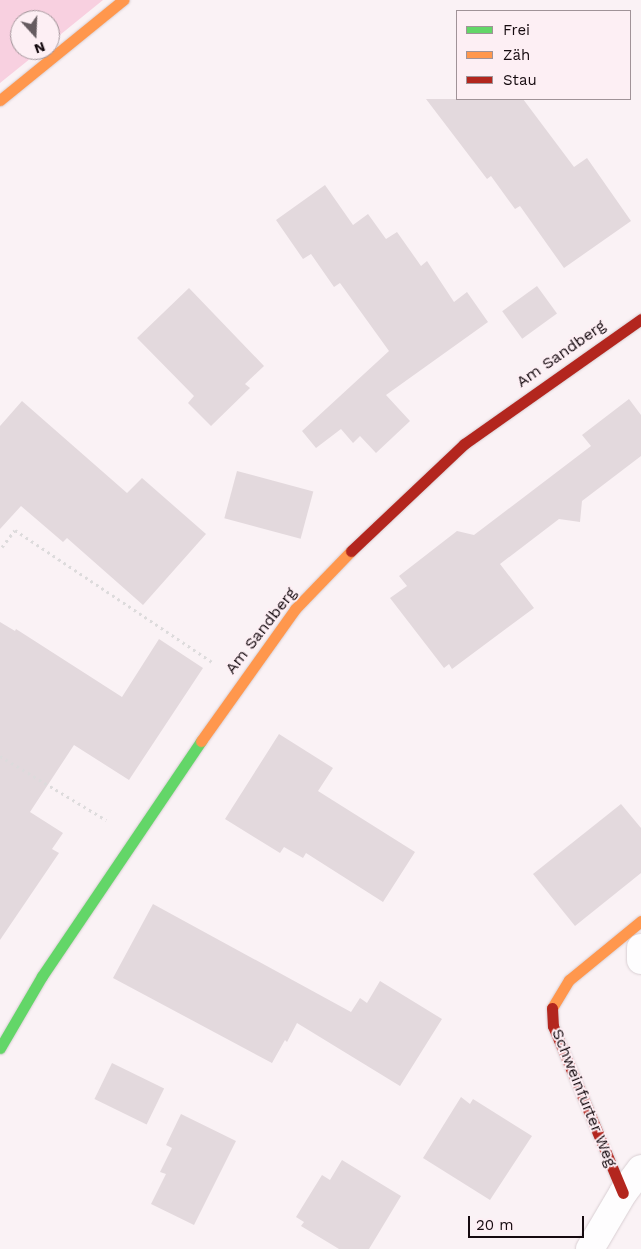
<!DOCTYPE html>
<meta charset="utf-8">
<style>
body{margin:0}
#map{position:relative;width:641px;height:1249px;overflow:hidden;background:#faf2f5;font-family:"Work Sans",sans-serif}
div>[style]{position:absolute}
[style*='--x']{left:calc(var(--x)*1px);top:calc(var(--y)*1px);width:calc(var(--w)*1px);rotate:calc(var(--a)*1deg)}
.green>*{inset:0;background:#f8d0e0}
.building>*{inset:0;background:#e3d9dd;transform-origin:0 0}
.path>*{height:3px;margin-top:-1.5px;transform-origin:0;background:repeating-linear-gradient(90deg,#dddbdc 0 2.5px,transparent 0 6.5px)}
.roads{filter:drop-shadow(0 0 1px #d9cfd3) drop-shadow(0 0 1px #d9cfd3)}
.street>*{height:28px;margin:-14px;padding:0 14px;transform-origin:14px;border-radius:14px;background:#fefdfe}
.fast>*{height:11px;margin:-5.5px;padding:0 5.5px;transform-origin:5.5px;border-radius:5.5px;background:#63d668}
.slow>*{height:11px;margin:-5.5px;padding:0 5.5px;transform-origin:5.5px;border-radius:5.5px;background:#ff974d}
.jam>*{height:11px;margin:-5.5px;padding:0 5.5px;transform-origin:5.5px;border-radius:5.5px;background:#b3261e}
span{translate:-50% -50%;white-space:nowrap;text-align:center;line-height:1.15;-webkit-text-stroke:4px #fdeff4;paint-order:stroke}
.street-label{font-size:16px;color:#150a0f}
.legend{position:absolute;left:456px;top:10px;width:175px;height:90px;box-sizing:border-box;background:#fdeff4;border:1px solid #a09398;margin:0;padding:6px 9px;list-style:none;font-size:15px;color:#150a0f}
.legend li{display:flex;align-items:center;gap:10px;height:25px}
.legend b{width:25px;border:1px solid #a09398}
.north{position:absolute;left:10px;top:10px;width:50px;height:50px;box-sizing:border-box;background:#fdeff4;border:1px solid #a09398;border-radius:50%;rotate:160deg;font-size:14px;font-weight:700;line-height:20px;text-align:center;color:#150a0f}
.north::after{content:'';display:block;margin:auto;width:18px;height:22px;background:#655b60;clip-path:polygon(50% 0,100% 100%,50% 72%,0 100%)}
.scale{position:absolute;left:468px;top:1216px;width:116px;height:22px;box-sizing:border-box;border:2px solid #150a0f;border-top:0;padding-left:6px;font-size:15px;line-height:18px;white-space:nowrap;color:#150a0f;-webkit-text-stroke:4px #fdeff4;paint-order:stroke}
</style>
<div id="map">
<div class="green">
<div style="clip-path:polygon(0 0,103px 0,50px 43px,50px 20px,20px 20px,20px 50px,41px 50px,0 83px)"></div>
</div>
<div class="building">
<div style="clip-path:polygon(426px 99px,523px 99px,574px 167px,587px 158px,631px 221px,564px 268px,520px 206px,515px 209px,491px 176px,487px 179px)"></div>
<div style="clip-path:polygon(325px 185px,353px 225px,368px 214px,386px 239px,397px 232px,421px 266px,427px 261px,454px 302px,467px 292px,488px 322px,386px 395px,410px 421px,376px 453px,360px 436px,353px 443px,341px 429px,316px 448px,302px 431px,389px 351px,340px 283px,334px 287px,311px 254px,303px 259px,276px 220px)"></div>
<div style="left:537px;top:286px;width:34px;height:43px;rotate:54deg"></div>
<div style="clip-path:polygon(189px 288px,264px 366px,245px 384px,250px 388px,211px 426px,188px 403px,194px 396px,137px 338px)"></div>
<div style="clip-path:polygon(629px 399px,641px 415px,641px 456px,582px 501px,580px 522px,559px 519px,500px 564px,534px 608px,452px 669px,449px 664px,444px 668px,390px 598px,407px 586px,399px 576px,457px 531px,474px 535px,591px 446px,582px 435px)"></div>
<div style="clip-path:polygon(22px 401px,127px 493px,142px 478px,206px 534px,143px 605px,67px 538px,63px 542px,21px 506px,0 529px,0 426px)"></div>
<div style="left:237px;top:471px;width:79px;height:49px;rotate:15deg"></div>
<div style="clip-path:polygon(0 622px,15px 631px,16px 629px,122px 697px,159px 639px,203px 668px,129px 780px,74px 745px,30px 812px,63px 833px,52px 849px,59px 853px,0 940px)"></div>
<div style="clip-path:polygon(279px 734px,333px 768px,318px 791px,415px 852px,383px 902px,306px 853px,303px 858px,284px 847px,280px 853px,225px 819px)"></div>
<div style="clip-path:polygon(621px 804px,641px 828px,641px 873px,575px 926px,533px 874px)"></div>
<div style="clip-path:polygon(153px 904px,351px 1012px,360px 998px,367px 1003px,380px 981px,442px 1019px,400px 1086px,297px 1023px,287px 1042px,285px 1040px,272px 1063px,113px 978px)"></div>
<div style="left:112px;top:1063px;width:58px;height:40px;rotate:26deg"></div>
<div style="clip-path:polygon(461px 1097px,470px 1104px,473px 1099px,532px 1136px,490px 1200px,423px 1158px)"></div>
<div style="clip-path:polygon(181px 1114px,236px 1141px,194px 1225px,151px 1204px,166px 1174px,160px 1172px,172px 1148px,166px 1145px)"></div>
<div style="clip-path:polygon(342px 1160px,401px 1196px,369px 1249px,339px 1249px,301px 1226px,304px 1222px,296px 1217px,322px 1175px,330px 1180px)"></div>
</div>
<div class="path">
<div style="--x:2;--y:547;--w:21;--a:-53"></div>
<div style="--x:15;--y:530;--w:239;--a:33.8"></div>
<div style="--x:0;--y:756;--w:124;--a:31.1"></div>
</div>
<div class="roads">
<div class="street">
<div style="--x:641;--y:948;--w:12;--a:90"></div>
<div style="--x:590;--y:1249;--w:65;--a:-59.5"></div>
<div style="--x:623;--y:1193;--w:30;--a:-53"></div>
</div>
<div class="fast">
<div style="--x:0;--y:1048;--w:83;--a:-59.7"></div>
<div style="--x:42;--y:976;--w:284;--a:-55.9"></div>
</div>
<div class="slow">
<div style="--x:0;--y:100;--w:159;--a:-39.1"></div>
<div style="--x:201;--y:741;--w:162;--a:-54.5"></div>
<div style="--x:295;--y:609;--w:81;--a:-46"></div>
<div style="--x:552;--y:1008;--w:33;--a:-59"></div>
<div style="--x:569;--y:980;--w:93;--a:-39.3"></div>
</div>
<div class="jam">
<div style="--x:351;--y:551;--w:156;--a:-43.4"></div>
<div style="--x:464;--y:444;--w:217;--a:-35.2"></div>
<div style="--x:552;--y:1008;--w:18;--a:87"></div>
<div style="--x:553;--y:1026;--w:181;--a:67.3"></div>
</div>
</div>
<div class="street-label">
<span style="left:561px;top:354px;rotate:-35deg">Am Sandberg</span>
<span style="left:261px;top:631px;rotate:-52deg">Am Sandberg</span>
<span style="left:584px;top:1098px;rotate:68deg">Schweinfurter Weg</span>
</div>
<ul class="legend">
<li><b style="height:6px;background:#63d668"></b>Frei</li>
<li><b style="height:6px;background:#ff974d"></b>Zäh</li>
<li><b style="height:6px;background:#b3261e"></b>Stau</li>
</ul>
<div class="north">N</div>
<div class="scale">20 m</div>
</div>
